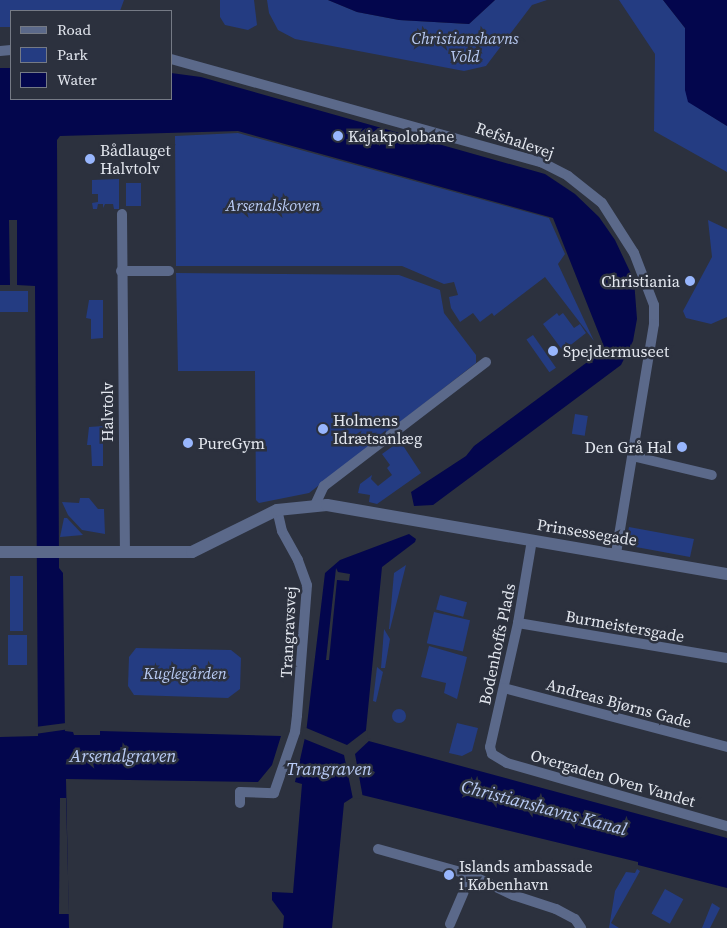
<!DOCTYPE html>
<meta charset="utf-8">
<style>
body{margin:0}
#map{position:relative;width:727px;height:928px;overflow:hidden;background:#2c313e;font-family:"Source Serif 4",serif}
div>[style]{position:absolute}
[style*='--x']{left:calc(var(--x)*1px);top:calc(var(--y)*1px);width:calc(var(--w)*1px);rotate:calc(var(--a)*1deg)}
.green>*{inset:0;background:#243c82;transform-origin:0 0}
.round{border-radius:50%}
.water>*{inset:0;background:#03064d}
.pier>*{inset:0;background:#2c313e}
.minor>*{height:10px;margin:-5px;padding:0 5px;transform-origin:5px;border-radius:5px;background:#5b698a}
.tertiary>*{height:12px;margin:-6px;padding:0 6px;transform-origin:6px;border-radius:6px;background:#5b698a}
.dots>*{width:14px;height:14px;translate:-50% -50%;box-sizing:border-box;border:2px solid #2c313e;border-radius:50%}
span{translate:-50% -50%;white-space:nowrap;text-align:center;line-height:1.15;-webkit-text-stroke:5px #2c313e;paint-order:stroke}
.park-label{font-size:16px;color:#b9cbf4;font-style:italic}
.poi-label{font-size:16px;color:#e3e7ef}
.left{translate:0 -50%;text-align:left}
.right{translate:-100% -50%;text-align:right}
.street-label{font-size:16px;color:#e3e7ef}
.water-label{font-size:18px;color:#b9cbf5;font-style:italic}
.legend{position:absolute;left:10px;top:10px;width:162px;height:90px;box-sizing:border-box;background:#2c313e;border:1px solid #757a85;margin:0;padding:6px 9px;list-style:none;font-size:15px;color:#e3e7ef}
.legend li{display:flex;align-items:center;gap:10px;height:25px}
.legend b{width:25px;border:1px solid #757a85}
</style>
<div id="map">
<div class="green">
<div style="clip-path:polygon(0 0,124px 0,120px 11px,11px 11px,11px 27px,0 27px)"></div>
<div style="clip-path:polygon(220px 0,254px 0,257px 25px,248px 30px,225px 25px,220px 17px)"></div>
<div style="clip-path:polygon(267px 0,328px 0,357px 12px,399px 20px,469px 24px,495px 0,547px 0,532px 5px,486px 66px,464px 71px,295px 39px,278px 30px,269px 13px)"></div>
<div style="clip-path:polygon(619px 0,663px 0,685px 28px,685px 90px,700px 109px,727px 126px,727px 172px,654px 131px,655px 54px)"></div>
<div style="clip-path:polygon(238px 133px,549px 218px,565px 254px,558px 264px,594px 341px,545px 277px,494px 316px,492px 313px,480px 322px,473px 313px,460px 322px,451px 308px,449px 297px,458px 295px,454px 282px,444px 284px,402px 266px,176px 266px,175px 136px)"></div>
<div style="clip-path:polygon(119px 179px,119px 209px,114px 209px,113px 204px,105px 204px,103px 208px,103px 204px,98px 204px,97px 209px,93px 209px,92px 203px,98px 202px,98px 194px,92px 194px,92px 180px)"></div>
<div style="left:126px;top:183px;width:15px;height:23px"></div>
<div style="clip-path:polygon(708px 220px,727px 229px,727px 317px,711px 324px,686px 318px,683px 311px,712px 257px)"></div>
<div style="clip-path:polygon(176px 273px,399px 275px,440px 290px,444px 313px,476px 355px,476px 363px,309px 493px,259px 503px,256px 500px,255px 371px,178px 371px)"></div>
<div style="left:28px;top:291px;width:21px;height:28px;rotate:90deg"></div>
<div style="clip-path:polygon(89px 300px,103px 300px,103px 338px,91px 339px,91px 319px,86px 318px)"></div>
<div style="clip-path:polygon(557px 313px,559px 316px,563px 313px,574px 328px,580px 324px,586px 333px,563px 351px,543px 324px)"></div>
<div style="left:533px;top:335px;width:40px;height:8px;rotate:55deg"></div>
<div style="left:575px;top:414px;width:13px;height:20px;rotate:9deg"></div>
<div style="clip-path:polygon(103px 426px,103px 466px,92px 466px,91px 445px,87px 445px,89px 427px)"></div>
<div style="clip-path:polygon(400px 441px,421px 473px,377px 504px,369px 502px,370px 495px,358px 493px,360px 484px,372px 475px,371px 479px,378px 486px,392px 475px,387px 468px,390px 465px,382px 454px)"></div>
<div style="clip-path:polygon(80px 498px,89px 498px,98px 509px,104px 509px,105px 534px,82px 530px,68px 515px,62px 502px,79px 503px)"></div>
<div style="clip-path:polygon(64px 518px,67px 518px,83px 535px,60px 537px)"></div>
<div style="clip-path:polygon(629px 527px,694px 539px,690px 557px,636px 547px,626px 542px)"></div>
<div style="clip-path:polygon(406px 565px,390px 629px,389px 629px,394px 573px)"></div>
<div style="left:10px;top:576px;width:13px;height:55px"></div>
<div style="left:440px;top:595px;width:28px;height:15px;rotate:15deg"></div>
<div style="left:434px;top:612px;width:37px;height:32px;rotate:13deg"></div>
<div style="clip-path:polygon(384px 629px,390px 639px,385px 668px,381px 668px)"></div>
<div style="left:8px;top:635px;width:19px;height:30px"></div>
<div style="clip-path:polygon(429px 646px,467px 657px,457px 699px,444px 693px,446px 683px,421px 677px)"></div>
<div style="clip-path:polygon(136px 648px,231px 650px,241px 658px,240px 689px,228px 698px,134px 695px,128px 686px,129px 657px)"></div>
<div style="clip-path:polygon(377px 667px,383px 672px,376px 702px,373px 701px)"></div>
<div class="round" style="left:392px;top:709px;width:14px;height:14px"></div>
<div style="clip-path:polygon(457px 723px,478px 728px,472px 751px,462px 756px,449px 753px)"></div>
<div style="clip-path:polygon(637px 869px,640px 871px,611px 923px,619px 928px,609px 928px,615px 891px,626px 872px,635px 873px)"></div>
<div style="left:665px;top:889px;width:21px;height:28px;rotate:29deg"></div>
<div style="clip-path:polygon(712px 903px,720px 908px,710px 928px,702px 928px)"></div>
</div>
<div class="water">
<div style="clip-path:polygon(328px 0,495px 0,469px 24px,399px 20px,357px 12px)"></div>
<div style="clip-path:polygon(663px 0,727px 0,727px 126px,688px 102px,685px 90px,685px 28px)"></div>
<div style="clip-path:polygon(0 68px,11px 68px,11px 99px,171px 99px,171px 73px,201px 77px,545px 174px,575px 194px,599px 217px,615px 240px,634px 280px,637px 319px,633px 341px,621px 365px,433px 505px,414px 506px,411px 492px,466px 456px,474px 446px,605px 349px,553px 218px,238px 131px,60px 136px,57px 140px,59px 568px,63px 573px,65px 731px,73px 732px,74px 735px,100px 735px,100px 731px,281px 736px,272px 765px,258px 782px,66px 779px,69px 928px,0 928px,0 737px,38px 736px,35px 286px,17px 285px,17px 220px,9px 220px,10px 285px,0 285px)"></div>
<div style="clip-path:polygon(409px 534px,416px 539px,415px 542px,382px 567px,365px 740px,727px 838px,727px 888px,638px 865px,638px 862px,358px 794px,344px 803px,332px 928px,283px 928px,284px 916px,272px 900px,272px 892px,293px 893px,302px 784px,295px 782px,306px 733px,325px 573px,340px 560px)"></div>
</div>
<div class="pier">
<div style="clip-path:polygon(336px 568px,338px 572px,350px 574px,349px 581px,337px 580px,329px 660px,326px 660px)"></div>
<div style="clip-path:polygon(66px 723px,70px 729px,35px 734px,35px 727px)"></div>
<div style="clip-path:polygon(304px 727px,347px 745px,368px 729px,367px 738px,371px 739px,355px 754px,363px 798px,353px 799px,344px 755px,302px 738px)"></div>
<div style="clip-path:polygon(60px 798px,66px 798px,69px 914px,59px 914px)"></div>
</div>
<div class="minor">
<div style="--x:0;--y:51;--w:11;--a:-5"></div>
<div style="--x:171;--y:59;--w:384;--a:15.6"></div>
<div style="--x:541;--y:162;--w:30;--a:27"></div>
<div style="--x:568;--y:176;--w:43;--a:38.5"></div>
<div style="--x:602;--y:203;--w:59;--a:57.4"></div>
<div style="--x:634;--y:253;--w:56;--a:69"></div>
<div style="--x:654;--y:305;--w:19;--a:90"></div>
<div style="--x:654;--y:324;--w:232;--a:99.4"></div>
<div style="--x:122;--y:214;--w:339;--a:89.5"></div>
<div style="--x:121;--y:271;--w:48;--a:0"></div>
<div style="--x:632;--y:456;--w:82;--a:13.4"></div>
<div style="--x:315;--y:505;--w:21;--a:-65"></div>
<div style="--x:324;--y:486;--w:204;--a:-37.4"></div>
<div style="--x:532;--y:540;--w:84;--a:99.6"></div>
<div style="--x:518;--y:623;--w:127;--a:102.7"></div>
<div style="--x:490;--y:747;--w:7;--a:74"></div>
<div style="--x:492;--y:754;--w:17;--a:31"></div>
<div style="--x:507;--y:763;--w:229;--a:16"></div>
<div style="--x:518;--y:623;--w:212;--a:9.5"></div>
<div style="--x:504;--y:688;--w:231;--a:14.8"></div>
<div style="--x:240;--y:803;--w:11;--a:-90"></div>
<div style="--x:240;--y:792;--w:34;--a:2"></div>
<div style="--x:274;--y:793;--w:65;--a:-71"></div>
<div style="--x:295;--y:732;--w:17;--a:-83"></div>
<div style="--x:297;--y:715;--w:130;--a:-85.6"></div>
<div style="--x:307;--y:585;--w:27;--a:-110"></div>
<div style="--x:298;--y:560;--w:33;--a:-119"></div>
<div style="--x:282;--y:531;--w:22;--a:-103"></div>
<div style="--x:378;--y:849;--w:97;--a:15.6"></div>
<div style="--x:471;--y:875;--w:47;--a:25.5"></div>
<div style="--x:513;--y:895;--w:45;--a:18"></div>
<div style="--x:556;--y:909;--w:21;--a:28"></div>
<div style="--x:575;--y:919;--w:11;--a:56"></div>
<div style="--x:450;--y:924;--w:53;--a:-66.8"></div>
</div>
<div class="tertiary">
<div style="--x:0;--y:552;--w:192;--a:0"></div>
<div style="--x:192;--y:552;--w:95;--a:-26.3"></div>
<div style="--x:277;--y:510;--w:50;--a:-5.7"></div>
<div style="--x:327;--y:505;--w:406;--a:9.8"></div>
</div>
<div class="dots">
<div style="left:338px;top:136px;background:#98b6fd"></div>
<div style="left:90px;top:159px;background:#98b6fd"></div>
<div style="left:690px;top:281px;background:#98b6fd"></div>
<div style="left:553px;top:351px;background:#98b6fd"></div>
<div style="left:323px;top:429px;background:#98b6fd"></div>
<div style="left:188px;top:443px;background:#98b6fd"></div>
<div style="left:682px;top:447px;background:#98b6fd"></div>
<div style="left:449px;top:875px;background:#98b6fd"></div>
</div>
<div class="park-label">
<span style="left:465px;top:47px">Christianshavns<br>Vold</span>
<span style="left:273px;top:205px">Arsenalskoven</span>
<span style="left:185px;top:673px">Kuglegården</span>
</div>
<div class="poi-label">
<span class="left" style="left:348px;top:136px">Kajakpolobane</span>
<span class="left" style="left:100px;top:159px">Bådlauget<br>Halvtolv</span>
<span class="right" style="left:680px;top:281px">Christiania</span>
<span class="left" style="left:563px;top:351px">Spejdermuseet</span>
<span class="left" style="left:333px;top:429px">Holmens<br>Idrætsanlæg</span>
<span class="left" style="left:198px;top:443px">PureGym</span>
<span class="right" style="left:672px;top:447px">Den Grå Hal</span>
<span class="left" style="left:459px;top:875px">Islands ambassade<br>i København</span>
</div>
<div class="street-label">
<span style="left:515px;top:140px;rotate:19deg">Refshalevej</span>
<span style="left:107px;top:412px;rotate:-90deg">Halvtolv</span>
<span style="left:587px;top:532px;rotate:9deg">Prinsessegade</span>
<span style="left:625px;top:626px;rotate:10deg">Burmeistersgade</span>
<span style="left:288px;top:632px;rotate:-87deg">Trangravsvej</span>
<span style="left:497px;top:644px;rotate:-78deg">Bodenhoffs Plads</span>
<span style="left:619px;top:703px;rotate:15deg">Andreas Bjørns Gade</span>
<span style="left:613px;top:778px;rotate:16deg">Overgaden Oven Vandet</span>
</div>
<div class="water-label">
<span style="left:123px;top:756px">Arsenalgraven</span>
<span style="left:329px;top:769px">Trangraven</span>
<span style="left:544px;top:808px;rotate:15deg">Christianshavns Kanal</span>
</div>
<ul class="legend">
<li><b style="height:6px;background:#5b698a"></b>Road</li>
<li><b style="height:14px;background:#243c82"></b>Park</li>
<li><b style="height:14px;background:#03064d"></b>Water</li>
</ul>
</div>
